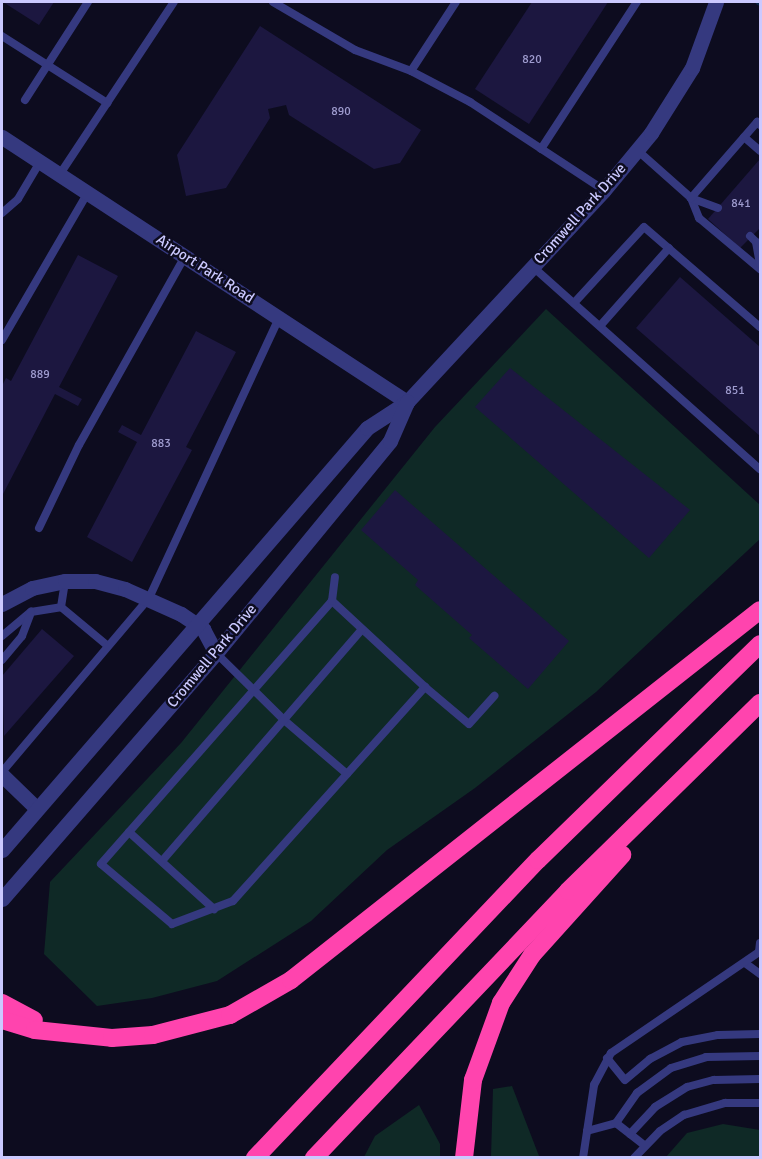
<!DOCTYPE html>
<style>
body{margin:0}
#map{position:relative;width:762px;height:1159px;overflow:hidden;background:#0d0c1f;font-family:Signika,sans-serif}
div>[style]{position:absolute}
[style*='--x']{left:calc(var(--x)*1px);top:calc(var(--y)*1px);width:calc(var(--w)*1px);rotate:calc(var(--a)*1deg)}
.green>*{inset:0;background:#0f2926}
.stream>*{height:4.5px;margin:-2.25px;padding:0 2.25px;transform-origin:2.25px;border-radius:2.25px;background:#0a2544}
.building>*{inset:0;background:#1c1740}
.service>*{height:8px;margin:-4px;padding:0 4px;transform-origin:4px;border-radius:4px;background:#35397f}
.minor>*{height:15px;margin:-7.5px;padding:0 7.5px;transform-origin:7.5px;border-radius:7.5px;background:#35397f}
.motorway>*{height:18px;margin:-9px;padding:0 9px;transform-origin:9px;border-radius:9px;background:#ff44ae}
span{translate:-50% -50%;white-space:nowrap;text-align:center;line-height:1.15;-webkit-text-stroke:5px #0d0c1f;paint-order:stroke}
.number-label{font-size:12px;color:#9f9ccf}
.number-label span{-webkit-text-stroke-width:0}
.street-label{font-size:15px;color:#cbc9ff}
.frame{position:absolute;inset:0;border:3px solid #cbc9ff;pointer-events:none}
</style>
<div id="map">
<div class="green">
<div style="clip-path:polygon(546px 309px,760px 505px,760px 539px,596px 692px,475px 788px,387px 850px,311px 921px,217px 981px,152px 998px,97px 1006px,44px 954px,50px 882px,181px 743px,435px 427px)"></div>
<div style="clip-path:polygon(512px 1086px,539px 1156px,539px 1157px,491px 1157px,493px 1089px)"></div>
<div style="clip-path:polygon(419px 1105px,440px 1144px,440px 1157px,364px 1157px,375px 1136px)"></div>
<div style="clip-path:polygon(723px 1124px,760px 1130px,760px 1157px,666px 1157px,687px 1133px)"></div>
</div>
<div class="stream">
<div style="--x:758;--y:2;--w:2;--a:27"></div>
</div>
<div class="building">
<div style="clip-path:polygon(3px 2px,54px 2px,39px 25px)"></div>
<div style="clip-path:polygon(532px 2px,608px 2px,529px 124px,475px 89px)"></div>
<div style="clip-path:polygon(260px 26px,421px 130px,400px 163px,374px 169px,289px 115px,286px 105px,268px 109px,270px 118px,226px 188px,186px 196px,177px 155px)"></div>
<div style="clip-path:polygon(760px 159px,760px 228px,740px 248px,708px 219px)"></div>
<div style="clip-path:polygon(78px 255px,118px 276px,59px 387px,82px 399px,78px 406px,55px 394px,2px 496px,2px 386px,6px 378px,11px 381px)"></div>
<div style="clip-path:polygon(680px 277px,760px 347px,760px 436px,636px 328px)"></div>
<div style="clip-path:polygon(196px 331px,236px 352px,186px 447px,192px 450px,132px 562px,87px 537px,137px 442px,118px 432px,122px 425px,141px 435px)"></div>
<div style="clip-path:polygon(510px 368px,690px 510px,649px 558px,475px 407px)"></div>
<div style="clip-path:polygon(395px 490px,569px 641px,528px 689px,469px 638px,472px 635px,415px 585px,418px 580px,361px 530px)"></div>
<div style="clip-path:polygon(42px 629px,74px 656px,4px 736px,2px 676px)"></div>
</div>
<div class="service">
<div style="--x:273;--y:2;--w:95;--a:30.3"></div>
<div style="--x:355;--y:50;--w:60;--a:20.6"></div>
<div style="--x:411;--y:71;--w:67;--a:27.7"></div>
<div style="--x:470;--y:102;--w:160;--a:33.3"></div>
<div style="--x:2;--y:36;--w:125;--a:32.5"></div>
<div style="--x:411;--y:71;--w:82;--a:-56.9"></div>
<div style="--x:25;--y:100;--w:117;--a:-57.3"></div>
<div style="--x:744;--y:137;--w:21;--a:41"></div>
<div style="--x:541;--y:149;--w:176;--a:-56.9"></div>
<div style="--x:637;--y:150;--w:72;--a:41.6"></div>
<div style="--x:691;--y:198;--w:22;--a:68"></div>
<div style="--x:699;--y:218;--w:80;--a:39.9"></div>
<div style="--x:60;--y:174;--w:206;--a:-56.5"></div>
<div style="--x:718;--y:208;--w:29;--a:-160"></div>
<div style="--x:691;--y:198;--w:101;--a:-49"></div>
<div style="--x:757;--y:122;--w:4;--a:45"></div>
<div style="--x:2;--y:213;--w:21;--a:-41"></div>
<div style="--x:18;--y:199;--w:43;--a:-59.3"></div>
<div style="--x:750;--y:236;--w:8;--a:45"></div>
<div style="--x:756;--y:242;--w:22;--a:80"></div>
<div style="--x:533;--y:267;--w:304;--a:41.7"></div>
<div style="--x:574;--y:303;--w:103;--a:-47.4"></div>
<div style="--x:644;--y:227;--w:153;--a:40.8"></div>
<div style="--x:600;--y:326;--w:104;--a:-48.5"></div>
<div style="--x:2;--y:340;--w:171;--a:-59.8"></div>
<div style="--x:39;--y:528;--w:92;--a:-64.3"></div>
<div style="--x:79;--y:445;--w:217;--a:-60.7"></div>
<div style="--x:332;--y:601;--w:350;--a:131.3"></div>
<div style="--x:101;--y:864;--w:93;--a:40.2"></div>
<div style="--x:172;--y:924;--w:65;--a:-20.7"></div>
<div style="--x:233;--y:901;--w:288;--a:-48.1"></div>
<div style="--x:425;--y:687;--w:127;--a:-137.2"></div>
<div style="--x:332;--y:601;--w:24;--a:-83"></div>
<div style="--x:61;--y:607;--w:26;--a:-81"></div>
<div style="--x:2;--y:636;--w:38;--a:-40"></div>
<div style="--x:31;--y:612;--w:30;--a:-9"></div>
<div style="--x:61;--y:607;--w:61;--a:39.7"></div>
<div style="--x:216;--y:653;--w:95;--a:44.6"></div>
<div style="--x:284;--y:720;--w:83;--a:40.6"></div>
<div style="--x:2;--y:660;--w:31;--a:-50"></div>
<div style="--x:22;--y:636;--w:25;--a:-69"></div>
<div style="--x:425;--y:687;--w:57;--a:40.1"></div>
<div style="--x:469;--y:724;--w:38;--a:-48"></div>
<div style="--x:2;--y:772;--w:228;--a:-49.8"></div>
<div style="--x:149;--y:598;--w:309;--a:-65.1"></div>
<div style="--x:129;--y:832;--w:115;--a:42.2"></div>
<div style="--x:162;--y:861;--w:306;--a:-49.2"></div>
<div style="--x:745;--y:963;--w:19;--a:36"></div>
<div style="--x:607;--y:1058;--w:28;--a:51"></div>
<div style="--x:625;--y:1080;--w:33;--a:-40"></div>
<div style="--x:650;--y:1059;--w:36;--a:-28"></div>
<div style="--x:682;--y:1042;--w:37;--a:-11"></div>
<div style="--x:718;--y:1035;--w:42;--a:-1.4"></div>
<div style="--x:616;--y:1123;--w:37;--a:-55"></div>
<div style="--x:637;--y:1093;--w:42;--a:-36.3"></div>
<div style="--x:671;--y:1068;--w:37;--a:-17"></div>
<div style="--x:706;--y:1057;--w:54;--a:-1.1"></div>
<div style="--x:587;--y:1131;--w:30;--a:-15"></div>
<div style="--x:616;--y:1123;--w:37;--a:38"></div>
<div style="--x:630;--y:1134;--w:37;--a:-47"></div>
<div style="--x:655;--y:1107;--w:38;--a:-32"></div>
<div style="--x:687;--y:1087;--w:28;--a:-15"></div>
<div style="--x:714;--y:1080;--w:46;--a:-1.2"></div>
<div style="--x:583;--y:1158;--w:74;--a:-81.4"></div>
<div style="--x:594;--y:1085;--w:36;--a:-62"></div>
<div style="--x:611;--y:1053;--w:179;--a:-34.3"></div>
<div style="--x:759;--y:952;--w:9;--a:-84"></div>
<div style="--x:634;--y:1158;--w:37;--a:-46"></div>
<div style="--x:660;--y:1131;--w:29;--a:-34"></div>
<div style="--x:684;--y:1115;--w:43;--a:-16.3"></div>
<div style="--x:725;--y:1103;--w:35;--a:0"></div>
</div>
<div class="minor">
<div style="--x:2;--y:137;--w:484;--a:33.2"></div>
<div style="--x:2;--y:604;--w:34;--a:-28"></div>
<div style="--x:32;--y:588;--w:34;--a:-12"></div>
<div style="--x:65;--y:581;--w:30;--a:0"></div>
<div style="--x:95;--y:581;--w:31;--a:15"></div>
<div style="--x:125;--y:589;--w:61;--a:24.1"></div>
<div style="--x:181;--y:614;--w:27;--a:34"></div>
<div style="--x:203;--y:629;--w:27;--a:62"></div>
<div style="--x:2;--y:775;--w:47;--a:44.1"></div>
<div style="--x:2;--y:850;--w:558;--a:-49.14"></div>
<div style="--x:367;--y:428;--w:48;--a:-33"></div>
<div style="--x:407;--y:402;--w:289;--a:-47.1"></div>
<div style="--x:604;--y:190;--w:74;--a:-50.5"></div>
<div style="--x:651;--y:133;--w:77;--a:-57.8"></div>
<div style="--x:692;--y:68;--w:70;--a:-70"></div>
<div style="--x:2;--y:899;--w:326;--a:-49"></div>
<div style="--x:216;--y:653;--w:274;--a:-50.6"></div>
<div style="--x:390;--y:441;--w:43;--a:-66.4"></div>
</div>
<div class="motorway">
<div style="--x:2;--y:1003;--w:36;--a:28"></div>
<div style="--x:2;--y:1020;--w:34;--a:17"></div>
<div style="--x:35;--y:1030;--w:77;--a:5.9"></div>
<div style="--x:112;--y:1038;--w:41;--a:-4.2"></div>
<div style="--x:153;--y:1035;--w:80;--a:-14.6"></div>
<div style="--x:230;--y:1015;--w:70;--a:-29.8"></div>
<div style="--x:291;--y:980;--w:597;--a:-38.27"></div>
<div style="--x:255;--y:1158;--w:411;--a:-46.5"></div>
<div style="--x:538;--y:860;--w:310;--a:-44.2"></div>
<div style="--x:314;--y:1158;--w:369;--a:-46.4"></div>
<div style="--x:568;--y:891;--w:269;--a:-44.4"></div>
<div style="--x:464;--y:1158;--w:79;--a:-83.4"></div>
<div style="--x:473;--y:1080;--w:82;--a:-70"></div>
<div style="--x:501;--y:1003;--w:57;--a:-57.1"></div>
<div style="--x:532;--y:955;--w:135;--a:-48"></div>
</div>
<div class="number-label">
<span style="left:532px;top:60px">820</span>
<span style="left:341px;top:112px">890</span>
<span style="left:741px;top:204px">841</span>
<span style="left:40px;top:375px">889</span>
<span style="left:735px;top:391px">851</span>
<span style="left:161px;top:444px">883</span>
</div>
<div class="street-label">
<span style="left:580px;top:214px;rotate:-48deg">Cromwell Park Drive</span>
<span style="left:205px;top:269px;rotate:33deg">Airport Park Road</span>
<span style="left:212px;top:656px;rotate:-50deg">Cromwell Park Drive</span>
</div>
<div class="frame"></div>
</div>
